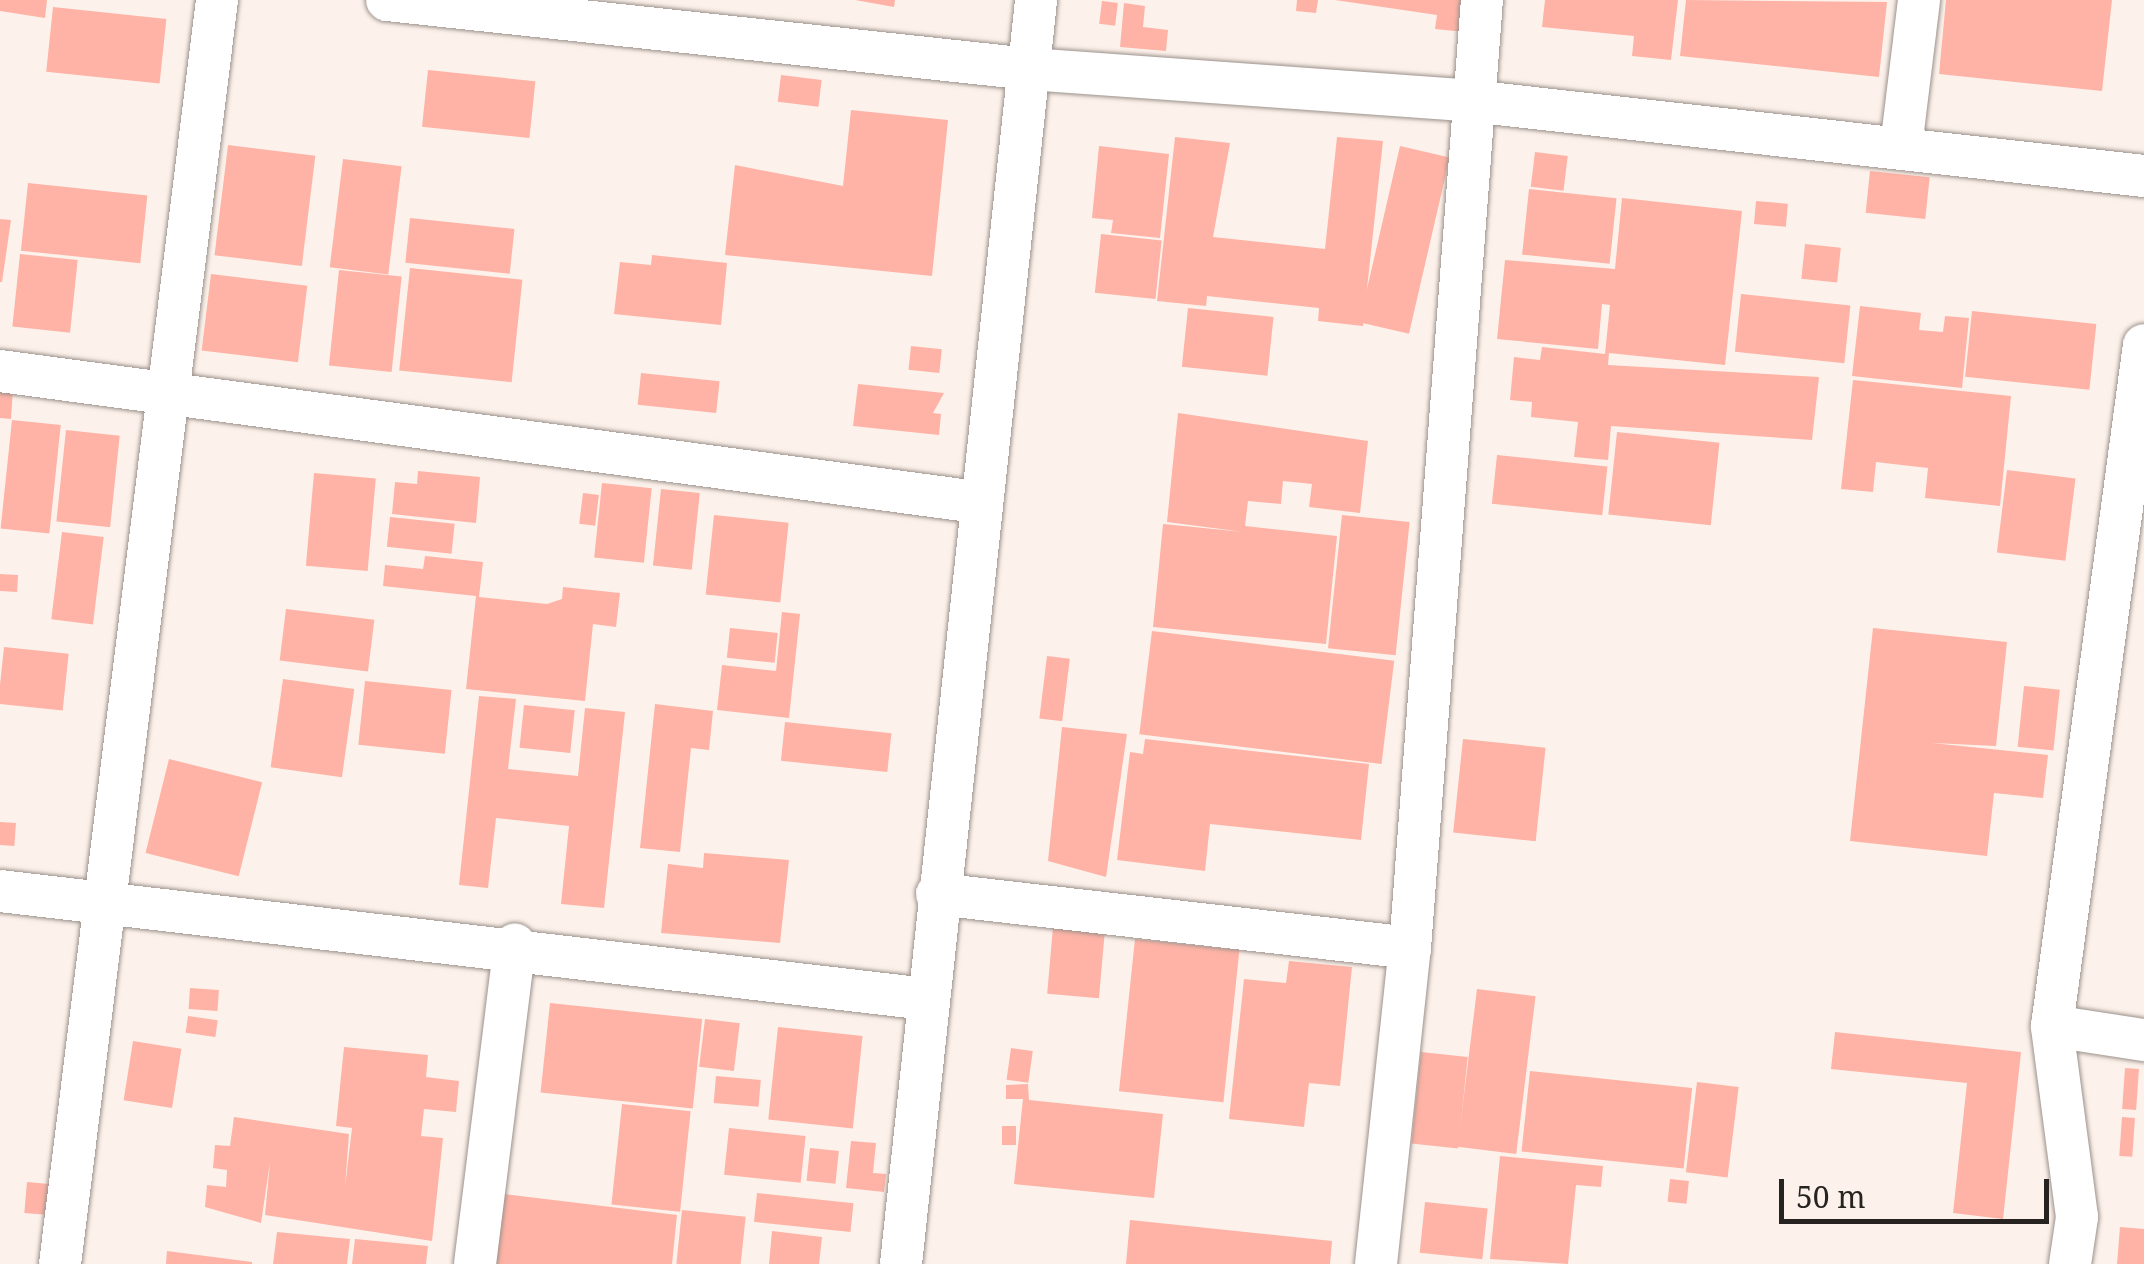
<!DOCTYPE html>
<style>
body{margin:0}
#map{position:relative;width:2144px;height:1264px;overflow:hidden;background:#fdf2eb;font-family:"Noto Serif",serif}
div>[style]{position:absolute}
[style*='--x']{left:calc(var(--x)*1px);top:calc(var(--y)*1px);width:calc(var(--w)*1px);rotate:calc(var(--a)*1deg)}
.building>*{inset:0;background:#feb3a6;transform-origin:0 0}
.roads{filter:drop-shadow(0 0 2px #9b918b) drop-shadow(0 0 2px #9b918b)}
.street>*{height:42px;margin:-21px;padding:0 21px;transform-origin:21px;border-radius:21px;background:#fff}
span{translate:-50% -50%;white-space:nowrap;text-align:center;line-height:1.15;-webkit-text-stroke:8px #fdf2eb;paint-order:stroke}
.scale{position:absolute;left:1779px;top:1179px;width:270px;height:45px;box-sizing:border-box;border:5px solid #272320;border-top:0;padding-left:12px;font-size:30px;line-height:35px;white-space:nowrap;color:#272320;-webkit-text-stroke:8px #fdf2eb;paint-order:stroke}
</style>
<div id="map">
<div class="building">
<div style="clip-path:polygon(0 0,47px 0,45px 18px,0 11px)"></div>
<div style="clip-path:polygon(855px 0,895px 0,894px 7px)"></div>
<div style="clip-path:polygon(1297px 0,1318px 0,1316px 13px,1296px 11px)"></div>
<div style="clip-path:polygon(1335px 0,1475px 0,1464px 32px,1435px 29px,1437px 15px)"></div>
<div style="clip-path:polygon(1545px 0,1678px 0,1671px 60px,1632px 56px,1634px 36px,1542px 27px)"></div>
<div style="clip-path:polygon(1686px 0,1887px 2px,1879px 77px,1680px 56px)"></div>
<div style="clip-path:polygon(1946px 0,2112px 0,2102px 91px,1939px 74px)"></div>
<div style="left:1102px;top:1px;width:16px;height:23px;rotate:7deg"></div>
<div style="clip-path:polygon(1124px 3px,1145px 6px,1143px 27px,1168px 30px,1166px 51px,1120px 47px)"></div>
<div style="left:53px;top:7px;width:114px;height:65px;rotate:6deg"></div>
<div style="left:428px;top:70px;width:108px;height:57px;rotate:6deg"></div>
<div style="left:781px;top:75px;width:41px;height:27px;rotate:7deg"></div>
<div style="clip-path:polygon(851px 110px,948px 120px,932px 276px,725px 255px,735px 165px,843px 186px)"></div>
<div style="clip-path:polygon(1175px 137px,1230px 143px,1213px 237px,1325px 249px,1337px 137px,1383px 141px,1363px 326px,1318px 321px,1319px 308px,1207px 296px,1206px 306px,1157px 301px)"></div>
<div style="left:228px;top:145px;width:88px;height:111px;rotate:7deg"></div>
<div style="clip-path:polygon(1099px 146px,1169px 154px,1160px 238px,1111px 233px,1113px 220px,1092px 218px)"></div>
<div style="left:1400px;top:146px;width:51px;height:181px;rotate:13deg"></div>
<div style="left:1535px;top:152px;width:33px;height:35px;rotate:7deg"></div>
<div style="left:343px;top:159px;width:59px;height:109px;rotate:7deg"></div>
<div style="left:1870px;top:171px;width:60px;height:42px;rotate:6deg"></div>
<div style="left:28px;top:183px;width:120px;height:68px;rotate:6deg"></div>
<div style="left:1529px;top:189px;width:88px;height:66px;rotate:6deg"></div>
<div style="clip-path:polygon(1622px 198px,1742px 211px,1725px 365px,1609px 353px,1608px 365px,1819px 377px,1812px 440px,1611px 426px,1608px 460px,1574px 457px,1578px 422px,1531px 417px,1532px 402px,1510px 400px,1514px 357px,1540px 360px,1542px 347px,1605px 354px,1610px 305px,1602px 304px,1598px 349px,1497px 339px,1505px 260px,1615px 269px)"></div>
<div style="left:1756px;top:201px;width:32px;height:23px;rotate:5deg"></div>
<div style="left:410px;top:218px;width:105px;height:45px;rotate:6deg"></div>
<div style="clip-path:polygon(0 219px,11px 220px,2px 282px,0 282px)"></div>
<div style="left:1101px;top:234px;width:61px;height:59px;rotate:6deg"></div>
<div style="left:1805px;top:244px;width:36px;height:35px;rotate:6deg"></div>
<div style="left:20px;top:254px;width:58px;height:73px;rotate:6deg"></div>
<div style="clip-path:polygon(652px 255px,727px 263px,721px 325px,614px 314px,620px 262px,651px 265px)"></div>
<div style="left:410px;top:268px;width:113px;height:103px;rotate:6deg"></div>
<div style="left:339px;top:270px;width:63px;height:96px;rotate:6deg"></div>
<div style="left:211px;top:274px;width:97px;height:77px;rotate:7deg"></div>
<div style="left:1741px;top:294px;width:110px;height:58px;rotate:6deg"></div>
<div style="clip-path:polygon(1860px 306px,1921px 313px,1919px 330px,1943px 332px,1945px 316px,1969px 318px,1962px 388px,1852px 376px)"></div>
<div style="left:1188px;top:308px;width:86px;height:59px;rotate:6deg"></div>
<div style="left:1972px;top:311px;width:125px;height:66px;rotate:6deg"></div>
<div style="left:911px;top:346px;width:31px;height:24px;rotate:6deg"></div>
<div style="left:641px;top:373px;width:79px;height:32px;rotate:6deg"></div>
<div style="clip-path:polygon(1853px 380px,2011px 396px,2000px 506px,1925px 498px,1928px 468px,1876px 462px,1873px 492px,1841px 489px)"></div>
<div style="clip-path:polygon(858px 384px,944px 393px,933px 413px,941px 414px,939px 435px,853px 426px)"></div>
<div style="clip-path:polygon(0 387px,13px 389px,11px 419px,0 418px)"></div>
<div style="clip-path:polygon(1178px 413px,1368px 441px,1360px 513px,1309px 507px,1312px 484px,1283px 481px,1281px 504px,1248px 501px,1245px 526px,1337px 536px,1326px 644px,1153px 627px,1163px 524px,1244px 532px,1167px 522px)"></div>
<div style="left:12px;top:420px;width:49px;height:109px;rotate:6deg"></div>
<div style="left:66px;top:430px;width:54px;height:92px;rotate:6deg"></div>
<div style="left:1617px;top:432px;width:103px;height:83px;rotate:6deg"></div>
<div style="left:1497px;top:455px;width:111px;height:49px;rotate:6deg"></div>
<div style="left:2007px;top:470px;width:69px;height:83px;rotate:7deg"></div>
<div style="clip-path:polygon(418px 471px,480px 477px,476px 523px,392px 514px,395px 482px,417px 484px)"></div>
<div style="left:314px;top:473px;width:62px;height:93px;rotate:5deg"></div>
<div style="left:602px;top:483px;width:50px;height:75px;rotate:6deg"></div>
<div style="left:661px;top:489px;width:39px;height:77px;rotate:6deg"></div>
<div style="left:583px;top:493px;width:16px;height:31px;rotate:7deg"></div>
<div style="left:714px;top:515px;width:75px;height:80px;rotate:6deg"></div>
<div style="left:1342px;top:515px;width:68px;height:134px;rotate:6deg"></div>
<div style="left:390px;top:517px;width:65px;height:30px;rotate:6deg"></div>
<div style="left:62px;top:532px;width:42px;height:88px;rotate:7deg"></div>
<div style="clip-path:polygon(425px 556px,483px 562px,479px 597px,547px 604px,562px 599px,563px 587px,620px 593px,616px 627px,593px 624px,585px 701px,466px 689px,476px 596px,383px 586px,385px 565px,423px 569px)"></div>
<div style="left:0;top:574px;width:18px;height:17px;rotate:3deg"></div>
<div style="left:286px;top:609px;width:89px;height:52px;rotate:7deg"></div>
<div style="clip-path:polygon(782px 612px,800px 614px,789px 718px,717px 710px,722px 665px,776px 671px)"></div>
<div style="left:730px;top:628px;width:48px;height:30px;rotate:6deg"></div>
<div style="clip-path:polygon(1873px 628px,2007px 642px,1996px 746px,1932px 743px,2048px 755px,2043px 798px,1994px 793px,1987px 856px,1850px 841px)"></div>
<div style="left:1152px;top:631px;width:244px;height:104px;rotate:7deg"></div>
<div style="left:4px;top:647px;width:65px;height:57px;rotate:6deg"></div>
<div style="left:1047px;top:656px;width:23px;height:63px;rotate:7deg"></div>
<div style="left:283px;top:679px;width:72px;height:89px;rotate:8deg"></div>
<div style="left:365px;top:681px;width:87px;height:64px;rotate:6deg"></div>
<div style="left:2024px;top:686px;width:36px;height:61px;rotate:6deg"></div>
<div style="clip-path:polygon(479px 696px,516px 699px,508px 769px,578px 776px,585px 708px,625px 712px,604px 908px,561px 904px,569px 826px,496px 818px,488px 888px,459px 885px)"></div>
<div style="clip-path:polygon(655px 704px,713px 711px,709px 750px,691px 748px,680px 852px,640px 848px)"></div>
<div style="left:524px;top:705px;width:51px;height:43px;rotate:6deg"></div>
<div style="left:785px;top:722px;width:107px;height:39px;rotate:6deg"></div>
<div style="clip-path:polygon(1062px 727px,1127px 734px,1106px 877px,1048px 861px)"></div>
<div style="clip-path:polygon(1145px 739px,1369px 764px,1361px 840px,1210px 824px,1205px 871px,1117px 860px,1130px 752px,1143px 754px)"></div>
<div style="left:1463px;top:739px;width:83px;height:94px;rotate:6deg"></div>
<div style="left:169px;top:759px;width:96px;height:97px;rotate:14deg"></div>
<div style="left:0;top:822px;width:16px;height:23px;rotate:4deg"></div>
<div style="clip-path:polygon(704px 853px,789px 860px,780px 943px,661px 933px,668px 864px,703px 868px)"></div>
<div style="left:1053px;top:927px;width:52px;height:67px;rotate:5deg"></div>
<div style="left:1135px;top:939px;width:105px;height:153px;rotate:6deg"></div>
<div style="clip-path:polygon(1289px 961px,1352px 967px,1340px 1086px,1309px 1083px,1304px 1127px,1229px 1119px,1244px 979px,1286px 983px)"></div>
<div style="left:190px;top:988px;width:29px;height:21px;rotate:4deg"></div>
<div style="left:1477px;top:989px;width:59px;height:159px;rotate:7deg"></div>
<div style="left:550px;top:1003px;width:153px;height:90px;rotate:6deg"></div>
<div style="left:188px;top:1016px;width:30px;height:17px;rotate:8deg"></div>
<div style="left:705px;top:1019px;width:35px;height:48px;rotate:7deg"></div>
<div style="left:778px;top:1027px;width:85px;height:93px;rotate:6deg"></div>
<div style="clip-path:polygon(1835px 1032px,2021px 1052px,2003px 1219px,1953px 1213px,1967px 1083px,1831px 1069px)"></div>
<div style="left:133px;top:1041px;width:49px;height:60px;rotate:9deg"></div>
<div style="clip-path:polygon(344px 1047px,428px 1055px,426px 1077px,459px 1081px,456px 1112px,424px 1109px,421px 1136px,443px 1138px,432px 1241px,265px 1215px,270px 1162px,261px 1223px,205px 1207px,207px 1185px,226px 1187px,227px 1170px,213px 1168px,215px 1145px,230px 1146px,234px 1117px,349px 1134px,345px 1187px,352px 1128px,336px 1126px)"></div>
<div style="left:1011px;top:1048px;width:22px;height:32px;rotate:8deg"></div>
<div style="left:1421px;top:1052px;width:47px;height:92px;rotate:6deg"></div>
<div style="left:2125px;top:1068px;width:14px;height:41px;rotate:4deg"></div>
<div style="left:1530px;top:1071px;width:163px;height:81px;rotate:6deg"></div>
<div style="left:716px;top:1076px;width:45px;height:27px;rotate:5deg"></div>
<div style="left:1697px;top:1082px;width:42px;height:91px;rotate:7deg"></div>
<div style="clip-path:polygon(1028px 1084px,1029px 1100px,1163px 1114px,1154px 1198px,1014px 1184px,1023px 1099px,1006px 1099px,1006px 1085px)"></div>
<div style="left:622px;top:1104px;width:69px;height:101px;rotate:6deg"></div>
<div style="left:2122px;top:1117px;width:13px;height:39px;rotate:4deg"></div>
<div style="left:1002px;top:1126px;width:14px;height:19px"></div>
<div style="left:729px;top:1128px;width:77px;height:47px;rotate:6deg"></div>
<div style="clip-path:polygon(851px 1141px,876px 1143px,873px 1173px,886px 1174px,884px 1192px,846px 1188px)"></div>
<div style="left:810px;top:1148px;width:29px;height:33px;rotate:6deg"></div>
<div style="clip-path:polygon(1500px 1156px,1603px 1166px,1601px 1187px,1576px 1185px,1568px 1264px,1490px 1259px)"></div>
<div style="left:1670px;top:1179px;width:19px;height:23px;rotate:6deg"></div>
<div style="left:27px;top:1182px;width:25px;height:31px;rotate:5deg"></div>
<div style="clip-path:polygon(487px 1192px,677px 1215px,672px 1264px,480px 1264px)"></div>
<div style="left:757px;top:1193px;width:97px;height:29px;rotate:6deg"></div>
<div style="left:1425px;top:1202px;width:63px;height:51px;rotate:6deg"></div>
<div style="left:682px;top:1210px;width:64px;height:54px;rotate:6deg"></div>
<div style="clip-path:polygon(1130px 1220px,1332px 1241px,1330px 1264px,1126px 1264px)"></div>
<div style="clip-path:polygon(2120px 1227px,2144px 1229px,2144px 1264px,2117px 1264px)"></div>
<div style="clip-path:polygon(772px 1231px,822px 1237px,819px 1264px,769px 1264px)"></div>
<div style="clip-path:polygon(277px 1232px,350px 1239px,347px 1264px,273px 1264px)"></div>
<div style="clip-path:polygon(355px 1239px,428px 1246px,426px 1264px,352px 1264px)"></div>
<div style="clip-path:polygon(167px 1251px,252px 1262px,252px 1264px,166px 1264px)"></div>
</div>
<div class="roads">
<div class="street">
<div style="--x:387;--y:0;--w:646;--a:6.13"></div>
<div style="--x:1029;--y:69;--w:443;--a:4.1"></div>
<div style="--x:1471;--y:101;--w:677;--a:6.36"></div>
<div style="--x:1901;--y:147;--w:148;--a:-83"></div>
<div style="--x:0;--y:371;--w:985;--a:7.64"></div>
<div style="--x:0;--y:891;--w:933;--a:6.65"></div>
<div style="--x:937;--y:894;--w:476;--a:6.5"></div>
<div style="--x:2052;--y:1026;--w:93;--a:8.7"></div>
<div style="--x:60;--y:1264;--w:1274;--a:-82.92"></div>
<div style="--x:475;--y:1264;--w:322;--a:-82.9"></div>
<div style="--x:901;--y:1264;--w:1271;--a:-83.9"></div>
<div style="--x:1376;--y:1264;--w:318;--a:-83.9"></div>
<div style="--x:1410;--y:948;--w:951;--a:-85.66"></div>
<div style="--x:2070;--y:1264;--w:48;--a:-81.5"></div>
<div style="--x:2077;--y:1217;--w:193;--a:-97.5"></div>
<div style="--x:2052;--y:1026;--w:687;--a:-82.31"></div>
</div>
</div>
<div class="scale">50 m</div>
</div>
